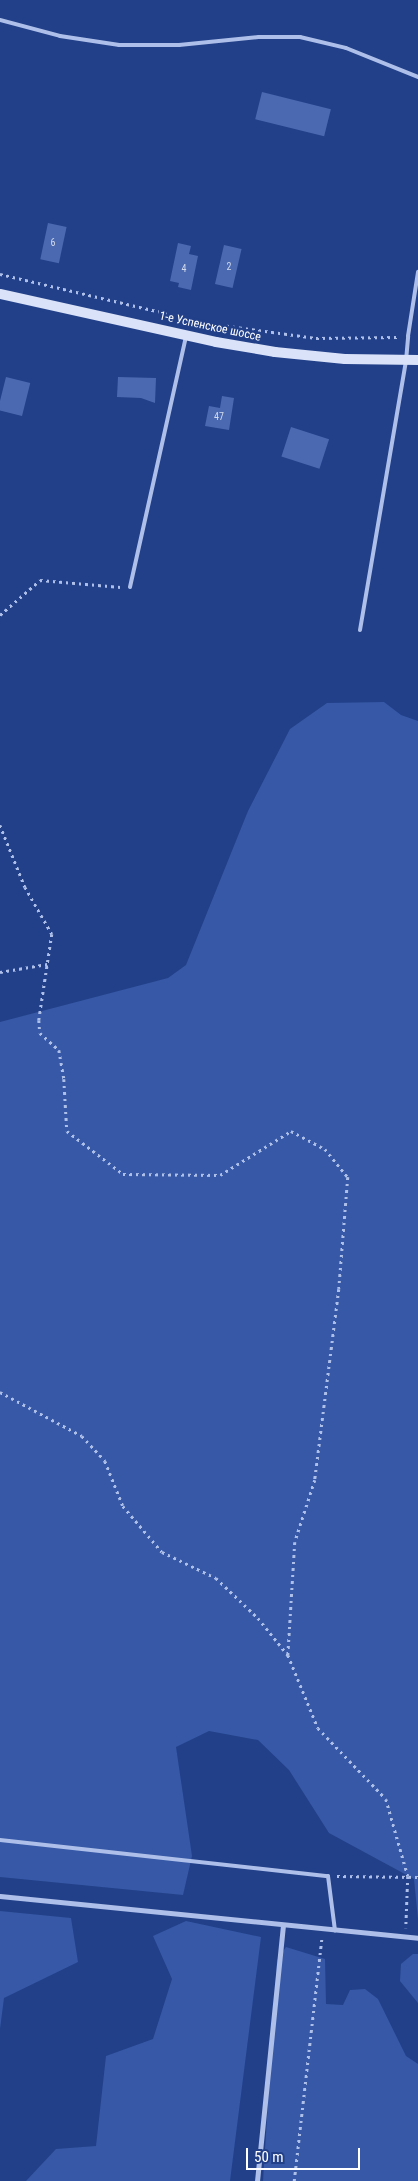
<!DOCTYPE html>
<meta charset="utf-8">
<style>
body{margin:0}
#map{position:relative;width:418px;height:2181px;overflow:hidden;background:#224089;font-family:"Roboto Condensed",sans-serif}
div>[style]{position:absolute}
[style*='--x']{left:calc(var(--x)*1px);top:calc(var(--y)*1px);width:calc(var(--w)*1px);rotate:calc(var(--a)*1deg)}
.green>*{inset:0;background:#3658a6}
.building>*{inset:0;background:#4b69b1;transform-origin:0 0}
.path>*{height:2.5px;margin-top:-1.25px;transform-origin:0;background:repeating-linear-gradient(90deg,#aec0ea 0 2.5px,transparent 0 6.5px)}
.service>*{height:4px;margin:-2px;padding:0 2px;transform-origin:2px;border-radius:2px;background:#aec0ea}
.minor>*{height:5px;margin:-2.5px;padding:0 2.5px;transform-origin:2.5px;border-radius:2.5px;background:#aec0ea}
.secondary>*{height:10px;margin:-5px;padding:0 5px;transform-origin:5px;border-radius:5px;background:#d9e2f8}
span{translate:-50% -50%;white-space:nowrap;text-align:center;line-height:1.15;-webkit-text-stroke:5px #224089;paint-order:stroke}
.number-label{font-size:10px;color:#d2daec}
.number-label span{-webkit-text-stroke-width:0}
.street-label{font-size:12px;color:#fff}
.scale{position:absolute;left:246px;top:2148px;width:114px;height:22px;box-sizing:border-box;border:2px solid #fff;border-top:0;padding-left:6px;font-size:15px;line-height:18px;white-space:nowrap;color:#fff;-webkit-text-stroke:4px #224089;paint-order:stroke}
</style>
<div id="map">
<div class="green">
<div style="clip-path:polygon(384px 702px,401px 715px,418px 721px,418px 1919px,414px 1879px,329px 1833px,289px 1770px,258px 1740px,209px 1731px,176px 1747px,192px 1856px,183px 1895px,0 1877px,0 1022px,168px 978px,186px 965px,248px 811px,290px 729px,327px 703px)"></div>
<div style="clip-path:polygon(0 1911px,71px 1918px,78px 1962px,4px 1998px,0 2029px)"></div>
<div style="clip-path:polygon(186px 1921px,261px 1937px,230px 2181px,26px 2181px,56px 2149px,96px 2146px,106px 2056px,153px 2039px,172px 1979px,153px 1936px)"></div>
<div style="clip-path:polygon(286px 1947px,325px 1959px,326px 2004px,343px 2005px,350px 1990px,365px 1989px,378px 1999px,406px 2056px,418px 2064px,418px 2181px,263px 2181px,277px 1960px)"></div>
<div style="clip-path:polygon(413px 1954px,418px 1954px,418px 2003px,400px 1981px,401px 1964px)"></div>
</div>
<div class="building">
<div style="left:262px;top:92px;width:71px;height:28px;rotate:14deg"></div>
<div style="left:48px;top:223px;width:19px;height:37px;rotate:12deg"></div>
<div style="clip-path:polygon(178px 243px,191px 246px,189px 254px,198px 256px,191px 290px,178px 287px,179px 283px,170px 281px)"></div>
<div style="left:224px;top:245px;width:18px;height:40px;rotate:13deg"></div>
<div style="left:6px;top:377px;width:25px;height:34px;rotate:14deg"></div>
<div style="clip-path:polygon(118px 377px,156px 378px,155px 403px,141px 398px,117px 397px)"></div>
<div style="clip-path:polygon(222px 396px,234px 398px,229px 430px,205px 426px,209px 406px,220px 408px)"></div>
<div style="left:291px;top:427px;width:40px;height:31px;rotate:18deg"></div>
</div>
<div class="path">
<div style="--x:0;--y:274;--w:213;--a:13.3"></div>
<div style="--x:207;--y:323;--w:110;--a:7.8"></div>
<div style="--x:316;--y:338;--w:83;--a:-0.7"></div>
<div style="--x:0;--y:615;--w:53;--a:-41.2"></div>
<div style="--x:40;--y:580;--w:81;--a:4.9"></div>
<div style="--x:0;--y:825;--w:67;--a:68"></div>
<div style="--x:25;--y:887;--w:54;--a:60.1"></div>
<div style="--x:52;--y:934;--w:87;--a:98.6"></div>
<div style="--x:39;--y:1020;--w:13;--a:86"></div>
<div style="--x:40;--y:1033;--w:25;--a:42"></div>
<div style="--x:59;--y:1050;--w:29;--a:80"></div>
<div style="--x:64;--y:1079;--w:52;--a:86.7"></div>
<div style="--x:67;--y:1131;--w:71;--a:37.5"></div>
<div style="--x:123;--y:1174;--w:97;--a:0.6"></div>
<div style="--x:220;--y:1175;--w:84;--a:-31.8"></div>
<div style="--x:291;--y:1131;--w:38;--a:28"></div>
<div style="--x:325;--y:1149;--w:36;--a:51"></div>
<div style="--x:348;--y:1177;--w:112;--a:94.6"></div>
<div style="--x:339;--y:1289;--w:193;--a:97.2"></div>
<div style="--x:315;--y:1480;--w:65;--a:107.9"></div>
<div style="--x:295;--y:1542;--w:113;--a:93.5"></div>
<div style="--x:0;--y:972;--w:48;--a:-9.7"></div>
<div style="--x:0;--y:1392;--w:93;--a:28.2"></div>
<div style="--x:82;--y:1436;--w:34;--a:47"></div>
<div style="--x:105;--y:1461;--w:48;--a:68.2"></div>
<div style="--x:123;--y:1506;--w:60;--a:49.7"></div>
<div style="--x:162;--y:1552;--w:60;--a:25.7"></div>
<div style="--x:216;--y:1578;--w:58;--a:43.6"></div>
<div style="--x:258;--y:1618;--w:48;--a:51"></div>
<div style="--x:288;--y:1655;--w:79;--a:67.7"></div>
<div style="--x:318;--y:1728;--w:98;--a:46.2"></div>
<div style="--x:386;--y:1799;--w:80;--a:74.1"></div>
<div style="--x:408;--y:1876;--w:52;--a:92.2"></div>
<div style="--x:337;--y:1876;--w:81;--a:0.7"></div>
<div style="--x:294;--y:2181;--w:246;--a:-83.5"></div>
</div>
<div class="service">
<div style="--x:0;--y:20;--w:62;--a:14.9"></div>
<div style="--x:60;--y:36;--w:60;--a:8.7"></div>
<div style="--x:119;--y:45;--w:60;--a:0"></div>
<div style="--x:179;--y:45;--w:80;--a:-5.7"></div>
<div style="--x:259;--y:37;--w:41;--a:0"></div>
<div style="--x:300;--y:37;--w:47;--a:13.4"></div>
<div style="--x:346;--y:48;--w:78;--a:21.9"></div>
<div style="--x:130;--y:587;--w:256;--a:-77.4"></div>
<div style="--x:360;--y:630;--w:273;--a:-80.3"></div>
<div style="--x:406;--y:361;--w:25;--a:-85"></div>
<div style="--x:408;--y:336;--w:65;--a:-81.1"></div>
<div style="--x:0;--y:1840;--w:330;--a:6.3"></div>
<div style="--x:328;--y:1876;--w:55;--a:82.7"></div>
</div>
<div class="minor">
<div style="--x:0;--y:1896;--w:420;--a:5.7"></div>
<div style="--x:257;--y:2181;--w:256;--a:-84.2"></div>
</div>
<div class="secondary">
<div style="--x:0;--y:294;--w:221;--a:12.5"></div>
<div style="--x:216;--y:342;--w:60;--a:9.6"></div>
<div style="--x:275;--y:352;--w:70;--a:5.7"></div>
<div style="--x:345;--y:359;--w:73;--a:0.8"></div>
</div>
<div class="number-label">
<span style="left:53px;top:243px">6</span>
<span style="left:229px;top:267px">2</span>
<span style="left:184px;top:269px">4</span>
<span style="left:219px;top:417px">47</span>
</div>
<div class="street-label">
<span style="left:210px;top:327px;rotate:12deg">1-е Успенское шоссе</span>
</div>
<div class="scale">50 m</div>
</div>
